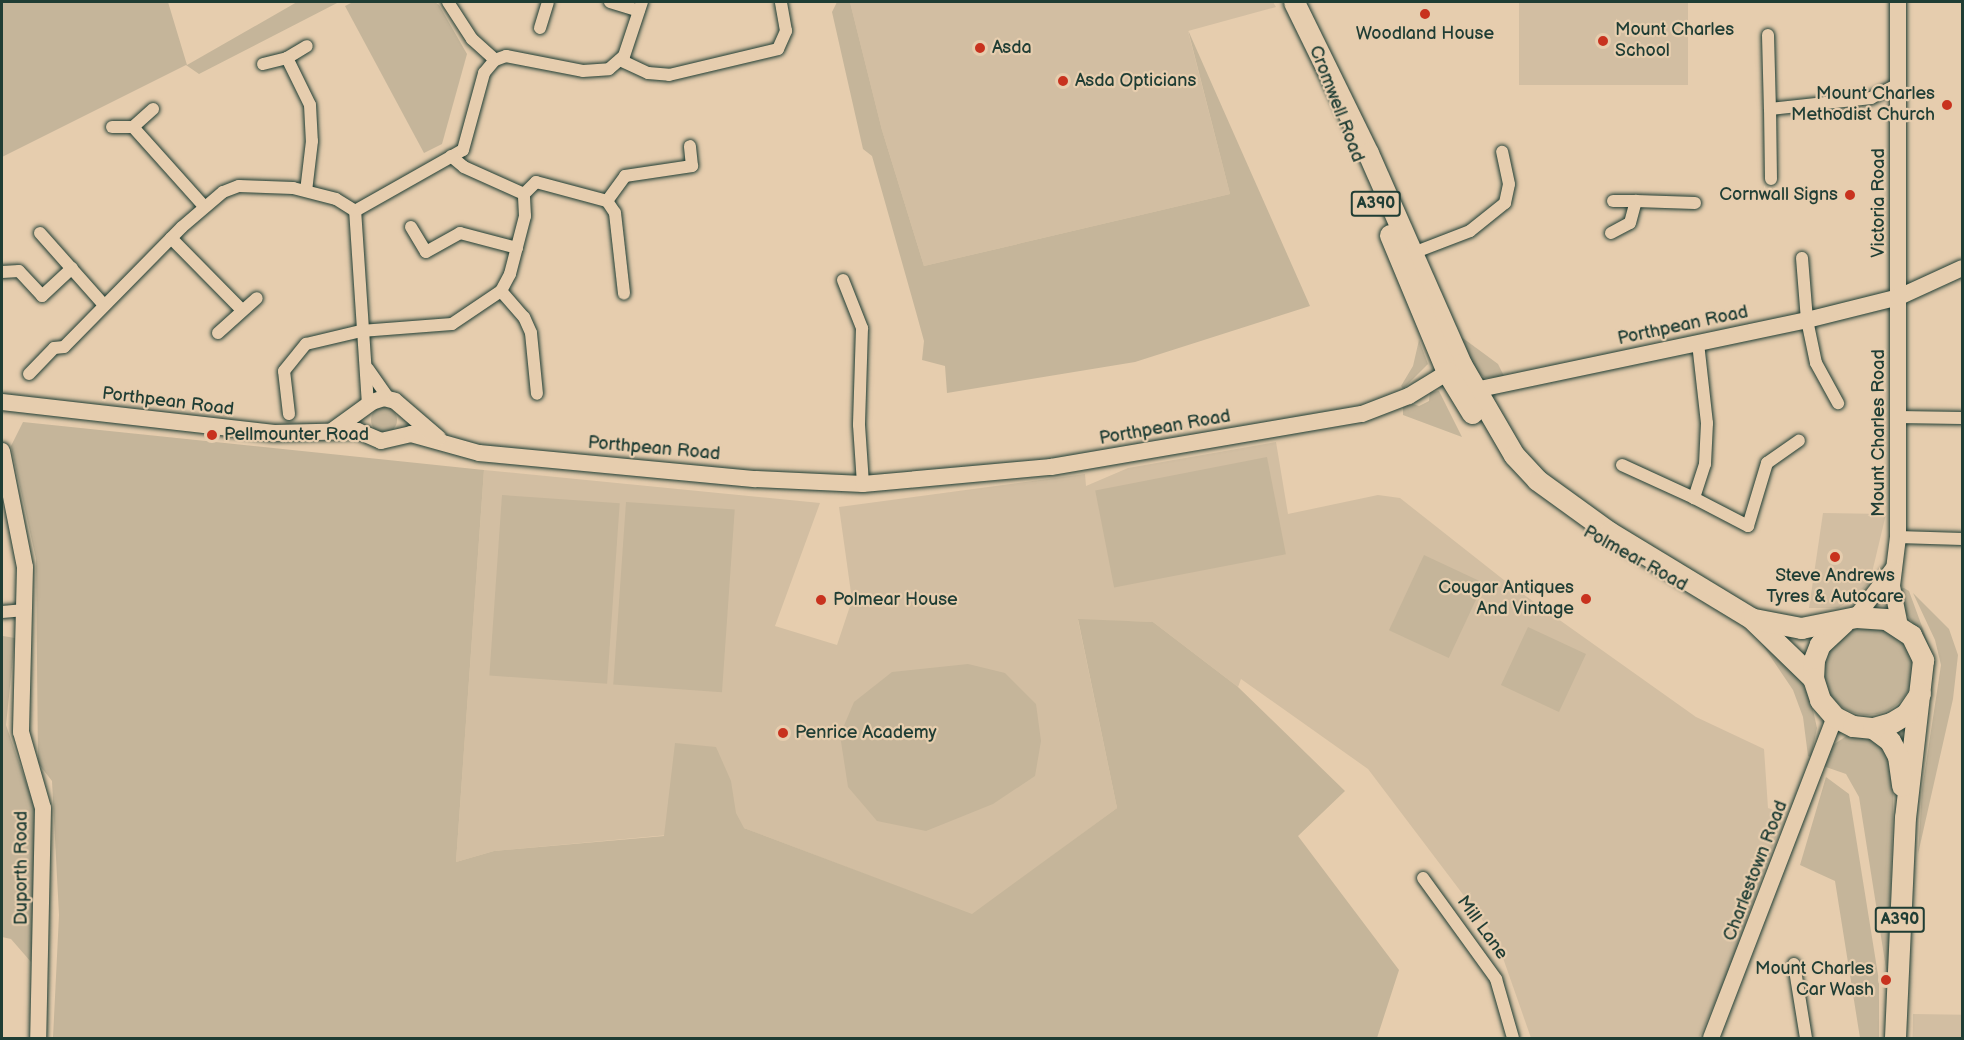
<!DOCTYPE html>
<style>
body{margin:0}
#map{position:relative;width:1964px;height:1040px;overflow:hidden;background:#e6cdae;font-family:"Balsamiq Sans",sans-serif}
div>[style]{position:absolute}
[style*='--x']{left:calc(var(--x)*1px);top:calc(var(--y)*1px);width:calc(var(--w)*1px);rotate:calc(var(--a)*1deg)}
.built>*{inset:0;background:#d2bea2;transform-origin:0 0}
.green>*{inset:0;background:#c5b59a;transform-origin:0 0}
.round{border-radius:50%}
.roads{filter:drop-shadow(0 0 2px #1f3d34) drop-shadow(0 0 2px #1f3d34)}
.street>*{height:12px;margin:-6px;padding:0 6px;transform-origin:6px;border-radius:6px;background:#e6cdae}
.secondary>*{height:16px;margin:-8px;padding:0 8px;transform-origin:8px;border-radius:8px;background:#e6cdae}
.highway>*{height:21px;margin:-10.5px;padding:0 10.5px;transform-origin:10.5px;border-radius:10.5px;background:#e6cdae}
.dots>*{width:16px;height:16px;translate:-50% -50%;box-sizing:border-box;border:3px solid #e6cdae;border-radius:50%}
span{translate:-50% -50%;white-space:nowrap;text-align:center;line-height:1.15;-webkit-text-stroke:4.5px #e6cdae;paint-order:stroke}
.shield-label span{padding:2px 4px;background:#e6cdae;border:2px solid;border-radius:4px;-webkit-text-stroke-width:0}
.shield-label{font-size:16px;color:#1f3d34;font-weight:700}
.poi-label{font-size:18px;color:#1f3d34}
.left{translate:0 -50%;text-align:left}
.right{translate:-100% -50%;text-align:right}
.street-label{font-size:18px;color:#1f3d34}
.frame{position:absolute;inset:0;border:3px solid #1f3d34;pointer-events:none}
</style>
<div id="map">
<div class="built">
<div style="clip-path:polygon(850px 2px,1273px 2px,1276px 7px,1188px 31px,1230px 194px,924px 266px,882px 130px)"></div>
<div style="left:1519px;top:2px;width:169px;height:83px"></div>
<div style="clip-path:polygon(1276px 442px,1288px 514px,1378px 495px,1400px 498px,1509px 584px,1696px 717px,1764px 749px,1768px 808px,1784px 814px,1731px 966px,1699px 1038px,1531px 1038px,1496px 938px,1368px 769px,1241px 679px,1238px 687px,1153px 622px,1078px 620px,1117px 808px,972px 915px,744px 828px,494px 851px,456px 862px,484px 470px,820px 503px,775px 626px,837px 645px,852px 600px,839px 507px,1085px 474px,1086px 486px,1128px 468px)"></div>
<div style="clip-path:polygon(1823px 513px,1886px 514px,1870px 581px,1858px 595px,1838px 608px,1809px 608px)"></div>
<div style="left:1913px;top:1014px;width:49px;height:24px;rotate:1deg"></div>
</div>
<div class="green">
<div style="clip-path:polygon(2px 2px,168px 2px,187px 65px,297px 2px,339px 2px,199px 74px,186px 65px,2px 157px)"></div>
<div style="clip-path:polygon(353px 2px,435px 2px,439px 5px,467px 54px,442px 144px,424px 153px,345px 6px)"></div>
<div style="clip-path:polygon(837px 2px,850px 2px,882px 130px,924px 266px,1230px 194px,1188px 30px,1310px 306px,1135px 362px,947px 393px,945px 366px,922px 360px,924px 341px,916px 312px,872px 156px,863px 149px,832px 12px)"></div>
<div style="clip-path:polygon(1456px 333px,1498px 364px,1504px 376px,1486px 378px,1474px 371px)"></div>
<div style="clip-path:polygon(1419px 340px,1428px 364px,1403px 389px,1401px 386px,1413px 366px)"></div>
<div style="clip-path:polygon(1439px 391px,1462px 437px,1403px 415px,1403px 407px,1410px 403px,1419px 406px,1429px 401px,1430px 392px)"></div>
<div class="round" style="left:371px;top:407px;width:26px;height:26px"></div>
<div style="clip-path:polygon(23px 422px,484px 470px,456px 862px,494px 851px,664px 836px,675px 743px,716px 747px,731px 781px,736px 813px,744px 828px,972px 914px,1117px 808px,1078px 619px,1153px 622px,1238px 687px,1345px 791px,1298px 836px,1399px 970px,1377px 1038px,53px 1038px,59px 915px,52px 781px,38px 763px,36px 559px,11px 446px)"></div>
<div style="left:1267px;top:457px;width:99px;height:175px;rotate:79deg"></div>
<div style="left:502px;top:495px;width:118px;height:181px;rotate:4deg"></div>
<div style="left:626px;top:502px;width:109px;height:183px;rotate:4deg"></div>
<div style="left:1424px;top:555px;width:66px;height:83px;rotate:25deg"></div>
<div style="clip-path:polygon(1904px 588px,1909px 591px,1935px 662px,1925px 730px,1918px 630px,1904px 611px,1900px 589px)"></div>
<div style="clip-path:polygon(1913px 593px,1949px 629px,1958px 655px,1953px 699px,1918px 854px,1922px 790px,1941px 665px,1935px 640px)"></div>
<div class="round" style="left:1823px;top:625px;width:90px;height:90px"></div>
<div style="left:1528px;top:627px;width:64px;height:64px;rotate:25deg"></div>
<div style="clip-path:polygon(3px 636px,15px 638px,6px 725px,37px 814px,31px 962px,11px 939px,2px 937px)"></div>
<div style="clip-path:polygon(1760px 641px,1799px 676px,1811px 701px,1817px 728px,1811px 757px,1808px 756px,1803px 717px,1793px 690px)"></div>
<div style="clip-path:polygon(968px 664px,1005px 673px,1036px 704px,1041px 741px,1035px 776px,993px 804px,926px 831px,877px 821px,848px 787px,840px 735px,854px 702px,892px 672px)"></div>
<div style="clip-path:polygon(1851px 733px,1871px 738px,1886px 752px,1894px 774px,1888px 981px,1859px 797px,1846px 774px,1823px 766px,1833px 745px)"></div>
<div style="clip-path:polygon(1826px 777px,1849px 794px,1879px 981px,1879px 1038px,1860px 1038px,1835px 881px,1800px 865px)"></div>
</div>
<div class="roads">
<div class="street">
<div style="--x:448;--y:2;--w:44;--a:57"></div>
<div style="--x:472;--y:39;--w:31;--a:42"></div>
<div style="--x:610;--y:2;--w:30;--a:17"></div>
<div style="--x:540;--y:28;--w:27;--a:-73"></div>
<div style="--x:1768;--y:35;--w:74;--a:88.5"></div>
<div style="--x:287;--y:58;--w:23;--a:-31"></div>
<div style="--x:620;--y:60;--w:31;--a:25"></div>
<div style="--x:648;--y:73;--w:21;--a:5"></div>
<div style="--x:669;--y:75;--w:112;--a:-13.4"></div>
<div style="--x:778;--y:49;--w:20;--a:-66"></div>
<div style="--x:786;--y:31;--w:29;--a:-100"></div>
<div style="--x:263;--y:64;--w:25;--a:-14"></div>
<div style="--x:287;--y:58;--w:52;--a:63.9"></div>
<div style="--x:310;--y:105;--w:36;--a:87"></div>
<div style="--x:312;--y:141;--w:50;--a:96.8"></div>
<div style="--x:112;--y:127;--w:21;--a:0"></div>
<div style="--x:133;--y:127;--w:27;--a:-42"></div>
<div style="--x:133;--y:127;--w:106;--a:48.1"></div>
<div style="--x:1771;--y:179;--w:70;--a:-90.8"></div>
<div style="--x:1770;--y:109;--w:102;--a:-6.2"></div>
<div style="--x:1871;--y:98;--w:31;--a:-27"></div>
<div style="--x:524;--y:194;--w:17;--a:-45"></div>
<div style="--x:536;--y:182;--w:73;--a:15"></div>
<div style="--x:607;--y:201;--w:31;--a:-54"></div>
<div style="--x:625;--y:176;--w:68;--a:-8.5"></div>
<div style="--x:692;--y:166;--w:20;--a:-96"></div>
<div style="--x:607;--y:201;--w:14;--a:56"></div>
<div style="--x:615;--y:213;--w:81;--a:83.6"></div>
<div style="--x:1636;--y:201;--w:59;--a:1.9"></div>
<div style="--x:411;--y:227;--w:29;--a:59"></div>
<div style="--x:426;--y:252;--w:39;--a:-29"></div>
<div style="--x:460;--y:233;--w:59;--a:14.7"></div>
<div style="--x:40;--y:233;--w:96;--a:48.4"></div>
<div style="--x:1611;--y:233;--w:21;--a:-28"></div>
<div style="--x:1630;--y:223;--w:23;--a:-75"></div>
<div style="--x:1636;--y:201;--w:23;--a:180"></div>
<div style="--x:171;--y:238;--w:101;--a:45.4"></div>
<div style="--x:1413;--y:253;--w:61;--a:-21.1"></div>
<div style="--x:1470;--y:231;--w:45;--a:-38.7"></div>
<div style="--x:1505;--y:203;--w:19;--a:-78"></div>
<div style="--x:1509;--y:184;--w:33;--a:-102"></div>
<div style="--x:1802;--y:258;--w:62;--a:85.4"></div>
<div style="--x:1807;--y:320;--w:44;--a:78.2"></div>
<div style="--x:1816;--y:363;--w:46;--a:61.2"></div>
<div style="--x:2;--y:272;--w:17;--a:-3"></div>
<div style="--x:19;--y:271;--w:34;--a:47"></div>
<div style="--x:42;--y:296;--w:41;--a:-43"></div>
<div style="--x:843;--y:280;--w:52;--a:68.4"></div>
<div style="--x:862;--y:328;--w:97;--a:91.8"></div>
<div style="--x:859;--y:425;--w:59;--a:86.1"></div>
<div style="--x:501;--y:291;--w:35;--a:49"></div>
<div style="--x:524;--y:317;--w:17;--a:66"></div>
<div style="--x:531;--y:333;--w:61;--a:84.4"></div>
<div style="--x:218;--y:333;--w:52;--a:-41.9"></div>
<div style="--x:1698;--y:343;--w:81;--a:83.6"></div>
<div style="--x:1707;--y:423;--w:41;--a:92.8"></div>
<div style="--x:1705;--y:464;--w:36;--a:108"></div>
<div style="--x:1694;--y:498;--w:61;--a:27.4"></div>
<div style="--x:1748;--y:526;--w:66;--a:-73.2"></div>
<div style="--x:1767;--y:463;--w:39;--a:-35"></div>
<div style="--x:368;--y:369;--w:37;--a:55"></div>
<div style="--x:29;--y:374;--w:36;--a:-46"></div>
<div style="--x:54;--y:348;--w:10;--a:-6"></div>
<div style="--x:64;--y:347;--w:168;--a:-45.5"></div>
<div style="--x:182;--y:227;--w:54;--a:-40.5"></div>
<div style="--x:223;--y:192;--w:17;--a:-21"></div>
<div style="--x:239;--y:186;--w:54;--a:2.1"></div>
<div style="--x:293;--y:188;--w:44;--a:14.3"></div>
<div style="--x:336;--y:199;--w:22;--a:32"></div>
<div style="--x:368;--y:405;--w:194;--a:-93.8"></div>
<div style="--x:355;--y:211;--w:124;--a:-29.5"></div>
<div style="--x:463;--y:150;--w:80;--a:-74.7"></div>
<div style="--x:484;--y:73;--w:17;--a:-50"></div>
<div style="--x:495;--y:60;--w:12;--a:-20"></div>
<div style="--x:506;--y:56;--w:78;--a:11"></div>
<div style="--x:583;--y:71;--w:26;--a:-4"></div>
<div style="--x:609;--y:69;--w:20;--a:-41"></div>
<div style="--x:624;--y:56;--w:57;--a:-71.6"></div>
<div style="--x:289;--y:414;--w:43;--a:-96.6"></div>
<div style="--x:284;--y:371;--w:35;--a:-51"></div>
<div style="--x:306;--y:344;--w:57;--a:-13.3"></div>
<div style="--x:361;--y:331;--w:91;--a:-4.4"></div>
<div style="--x:452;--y:324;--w:59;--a:-34"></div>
<div style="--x:501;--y:291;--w:19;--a:-62"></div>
<div style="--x:510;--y:274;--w:60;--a:-75.5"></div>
<div style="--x:525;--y:216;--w:22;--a:-93"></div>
<div style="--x:524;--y:194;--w:66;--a:-155.8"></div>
<div style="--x:464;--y:167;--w:17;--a:-140"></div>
<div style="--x:1898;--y:417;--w:64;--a:0.9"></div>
<div style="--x:1622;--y:465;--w:79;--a:24.6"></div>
<div style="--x:1898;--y:537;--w:64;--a:1.8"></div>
<div style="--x:2;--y:612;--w:23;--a:-5"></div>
<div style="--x:1423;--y:878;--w:125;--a:54.1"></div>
<div style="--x:1496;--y:979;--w:61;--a:73.9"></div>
<div style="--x:1794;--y:964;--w:75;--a:80.8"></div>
</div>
<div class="secondary">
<div style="--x:1898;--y:2;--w:535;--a:90"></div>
<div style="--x:1898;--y:537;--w:49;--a:97"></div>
<div style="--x:1892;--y:586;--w:41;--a:78.7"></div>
<div style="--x:1475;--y:390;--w:339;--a:-11.9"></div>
<div style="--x:1807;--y:320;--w:95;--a:-14"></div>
<div style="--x:1899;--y:297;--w:69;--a:-24.7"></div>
<div style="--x:2;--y:402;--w:274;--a:6.5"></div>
<div style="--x:274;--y:433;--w:84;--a:-1.4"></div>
<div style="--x:358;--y:431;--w:25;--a:23"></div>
<div style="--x:381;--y:441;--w:31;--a:-13"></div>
<div style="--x:411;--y:434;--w:71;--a:15.6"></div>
<div style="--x:479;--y:453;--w:278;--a:5.4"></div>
<div style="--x:756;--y:479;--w:107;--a:2.7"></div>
<div style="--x:863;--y:484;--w:189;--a:-5.2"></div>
<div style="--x:1051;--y:467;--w:315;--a:-9.7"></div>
<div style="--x:1362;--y:414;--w:50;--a:-21"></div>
<div style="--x:1409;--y:396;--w:57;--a:-31.5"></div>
<div style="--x:332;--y:431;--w:49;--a:-35.9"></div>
<div style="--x:372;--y:402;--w:13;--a:-18"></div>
<div style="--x:384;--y:398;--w:11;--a:15"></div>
<div style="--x:395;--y:401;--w:57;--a:40.7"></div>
<div style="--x:2;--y:451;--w:118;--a:78.8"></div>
<div style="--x:25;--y:567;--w:165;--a:91.4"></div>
<div style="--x:21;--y:732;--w:79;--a:73.9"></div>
<div style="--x:43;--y:808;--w:230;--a:91.2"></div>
<div style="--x:1856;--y:617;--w:61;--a:-52.4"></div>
<div style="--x:1711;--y:1038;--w:344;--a:-68.9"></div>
</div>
<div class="highway">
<div style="--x:1294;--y:2;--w:168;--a:63.9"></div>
<div style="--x:1368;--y:153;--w:231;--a:66.2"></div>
<div style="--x:1461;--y:364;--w:105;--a:59.8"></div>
<div style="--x:1514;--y:455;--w:34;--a:47"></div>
<div style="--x:1537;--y:480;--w:89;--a:35.8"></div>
<div style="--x:1609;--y:532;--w:166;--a:31.2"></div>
<div style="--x:1751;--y:618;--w:86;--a:44.1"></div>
<div style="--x:1390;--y:235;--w:148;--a:67.4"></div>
<div style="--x:1447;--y:372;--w:48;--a:58.6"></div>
<div style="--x:1754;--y:619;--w:48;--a:10.8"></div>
<div style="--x:1801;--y:628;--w:56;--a:-11.3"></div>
<div style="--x:1856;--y:617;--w:30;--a:4"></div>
<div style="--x:1886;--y:619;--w:30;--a:33"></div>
<div style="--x:1911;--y:635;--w:28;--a:64"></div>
<div style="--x:1923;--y:660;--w:158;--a:96.5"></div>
<div style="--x:1905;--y:817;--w:221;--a:92.6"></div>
<div style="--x:1844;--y:622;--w:33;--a:137"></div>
<div style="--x:1820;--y:644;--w:17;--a:111"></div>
<div style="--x:1814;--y:660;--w:18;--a:93"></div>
<div style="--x:1813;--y:678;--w:23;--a:72"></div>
<div style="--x:1820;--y:700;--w:23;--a:49"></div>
<div style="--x:1835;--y:717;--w:20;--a:27"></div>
<div style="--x:1853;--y:726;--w:20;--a:6"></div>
<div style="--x:1873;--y:728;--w:19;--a:-16"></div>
<div style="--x:1891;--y:723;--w:17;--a:-31"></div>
<div style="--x:1906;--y:714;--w:25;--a:-56"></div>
<div style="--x:1873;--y:728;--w:21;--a:37"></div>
<div style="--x:1890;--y:741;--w:17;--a:62"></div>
<div style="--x:1898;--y:756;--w:30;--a:82"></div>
</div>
</div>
<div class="dots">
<div style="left:1425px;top:14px;background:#c8321e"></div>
<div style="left:1603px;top:41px;background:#c8321e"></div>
<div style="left:980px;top:48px;background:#c8321e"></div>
<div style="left:1063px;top:81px;background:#c8321e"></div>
<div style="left:1947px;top:105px;background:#c8321e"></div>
<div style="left:1850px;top:195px;background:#c8321e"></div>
<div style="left:212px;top:435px;background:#c8321e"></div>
<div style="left:1835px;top:557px;background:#c8321e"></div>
<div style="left:1586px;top:599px;background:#c8321e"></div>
<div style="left:821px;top:600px;background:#c8321e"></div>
<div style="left:783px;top:733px;background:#c8321e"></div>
<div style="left:1886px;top:980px;background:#c8321e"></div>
</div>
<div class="shield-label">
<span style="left:1376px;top:204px">A390</span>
<span style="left:1900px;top:920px">A390</span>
</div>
<div class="poi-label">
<span class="left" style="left:1615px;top:41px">Mount Charles<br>School</span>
<span style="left:1425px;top:34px">Woodland House</span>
<span class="left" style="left:992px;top:48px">Asda</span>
<span class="left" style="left:1075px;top:81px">Asda Opticians</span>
<span class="right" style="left:1935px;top:105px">Mount Charles<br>Methodist Church</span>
<span class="right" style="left:1838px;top:195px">Cornwall Signs</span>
<span class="left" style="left:224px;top:435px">Pellmounter Road</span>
<span style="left:1835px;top:587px">Steve Andrews<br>Tyres &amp; Autocare</span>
<span class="right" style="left:1574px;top:599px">Cougar Antiques<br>And Vintage</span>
<span class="left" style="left:833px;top:600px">Polmear House</span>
<span class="left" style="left:795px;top:733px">Penrice Academy</span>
<span class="right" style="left:1874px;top:980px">Mount Charles<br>Car Wash</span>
</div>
<div class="street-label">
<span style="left:1336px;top:104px;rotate:69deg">Cromwell Road</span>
<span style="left:1879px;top:203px;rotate:-90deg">Victoria Road</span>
<span style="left:1683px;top:326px;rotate:-12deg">Porthpean Road</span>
<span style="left:168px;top:402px;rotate:7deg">Porthpean Road</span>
<span style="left:1165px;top:428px;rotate:-10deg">Porthpean Road</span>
<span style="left:1879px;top:433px;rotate:-90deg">Mount Charles Road</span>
<span style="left:654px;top:449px;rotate:5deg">Porthpean Road</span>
<span style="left:1635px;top:559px;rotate:29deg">Polmear Road</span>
<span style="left:22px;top:868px;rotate:-90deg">Duporth Road</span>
<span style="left:1756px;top:871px;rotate:-69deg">Charlestown Road</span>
<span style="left:1482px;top:928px;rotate:54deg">Mill Lane</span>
</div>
<div class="frame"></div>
</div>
